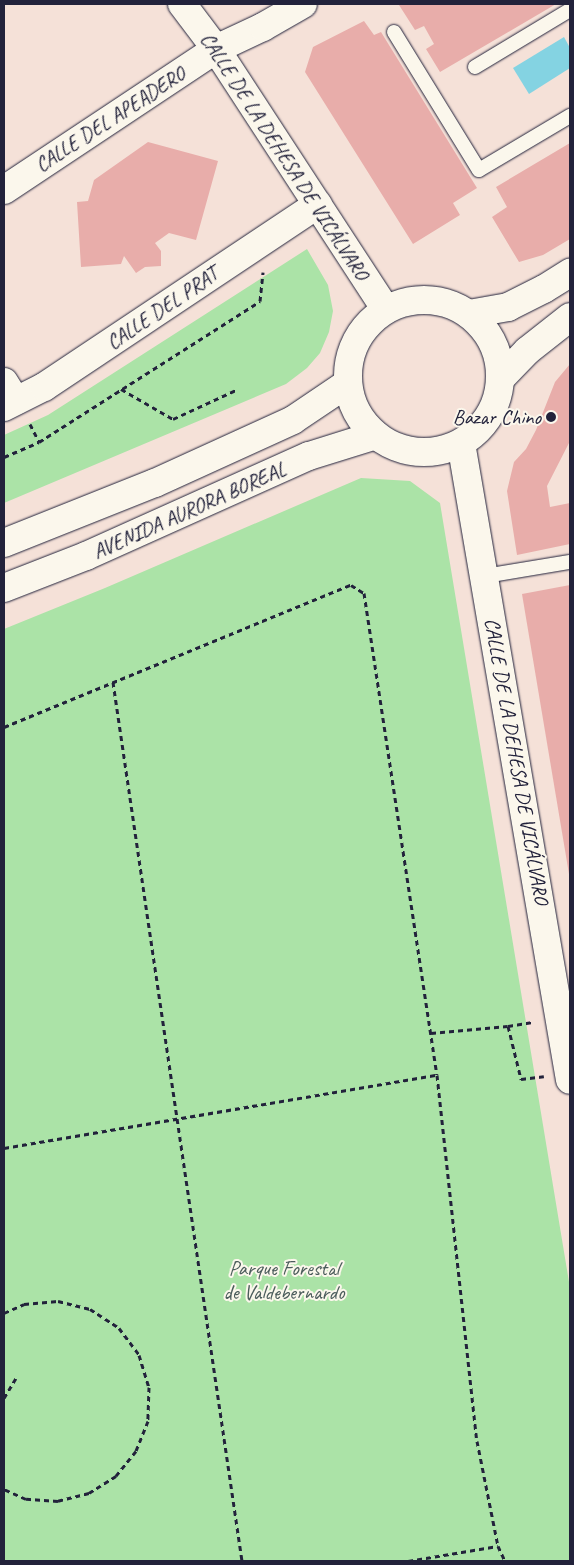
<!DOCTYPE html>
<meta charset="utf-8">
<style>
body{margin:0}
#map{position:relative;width:574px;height:1565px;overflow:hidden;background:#f5e1d8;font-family:Caveat,sans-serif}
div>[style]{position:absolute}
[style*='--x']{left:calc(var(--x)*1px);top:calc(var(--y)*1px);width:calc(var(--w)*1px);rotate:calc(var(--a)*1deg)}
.green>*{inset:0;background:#abe3a7}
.water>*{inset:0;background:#84d3e2}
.building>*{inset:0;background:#e8adaa}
.path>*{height:3px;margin-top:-1.5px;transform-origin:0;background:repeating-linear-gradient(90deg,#22223b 0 5px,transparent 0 9px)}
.roads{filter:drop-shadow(0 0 1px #22223b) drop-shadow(0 0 1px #22223b)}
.service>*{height:14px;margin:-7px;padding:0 7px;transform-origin:7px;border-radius:7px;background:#fbf7ec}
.minor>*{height:28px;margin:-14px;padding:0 14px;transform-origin:14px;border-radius:14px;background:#fbf7ec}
.secondary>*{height:28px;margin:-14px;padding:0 14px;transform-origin:14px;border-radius:14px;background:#fbf7ec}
.secondary>.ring{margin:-14px;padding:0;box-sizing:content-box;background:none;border:28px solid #fbf7ec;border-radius:50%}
.dots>*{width:14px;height:14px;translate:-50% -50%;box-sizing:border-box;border:2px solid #fbf7ec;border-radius:50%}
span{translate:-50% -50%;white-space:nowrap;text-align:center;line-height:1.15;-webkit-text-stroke:4px #fbf7ec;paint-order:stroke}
.street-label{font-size:21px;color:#22223b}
.poi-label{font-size:21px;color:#22223b}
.right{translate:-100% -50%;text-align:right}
.park-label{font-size:21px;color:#4b5c5b}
.frame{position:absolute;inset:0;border:5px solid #22223b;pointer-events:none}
</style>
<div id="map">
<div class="green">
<div style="clip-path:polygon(307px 249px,328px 285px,333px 311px,329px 332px,320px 353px,307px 368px,286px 384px,4px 503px,4px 435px,48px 415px)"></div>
<div style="clip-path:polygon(361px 478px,410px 481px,440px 503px,570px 1288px,570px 1561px,4px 1561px,4px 629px,105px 588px)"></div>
</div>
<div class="water">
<div style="clip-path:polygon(564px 37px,570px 48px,570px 68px,529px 94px,513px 68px)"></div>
</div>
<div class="building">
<div style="clip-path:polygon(401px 4px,556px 4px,440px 72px,426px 49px,434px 44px,424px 26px,415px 30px,399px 5px)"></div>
<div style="clip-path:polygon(364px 21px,374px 35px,381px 32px,477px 188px,453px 203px,460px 215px,413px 244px,305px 72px,313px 47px)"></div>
<div style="clip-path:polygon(148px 142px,218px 161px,196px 240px,169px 233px,155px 243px,161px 251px,161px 266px,145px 267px,136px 273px,124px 256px,121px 264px,81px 267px,77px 202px,88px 201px,94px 180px)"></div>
<div style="clip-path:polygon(570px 143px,570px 239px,543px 255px,519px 262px,492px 217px,507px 207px,496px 187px)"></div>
<div style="clip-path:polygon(570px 364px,570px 441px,547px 486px,550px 507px,570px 503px,570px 544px,517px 555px,507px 491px,514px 462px,526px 449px,536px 430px,555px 382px)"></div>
<div style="clip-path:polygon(570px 585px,570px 874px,569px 874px,522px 594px)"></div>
</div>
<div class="path">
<div style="--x:121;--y:389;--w:60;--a:30"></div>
<div style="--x:173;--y:419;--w:69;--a:-24.7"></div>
<div style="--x:30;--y:424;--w:20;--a:63"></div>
<div style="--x:4;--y:457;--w:38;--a:-23"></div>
<div style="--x:39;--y:442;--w:262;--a:-32.5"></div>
<div style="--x:260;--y:301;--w:29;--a:-84"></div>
<div style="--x:113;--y:682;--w:888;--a:81.65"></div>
<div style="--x:4;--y:727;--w:375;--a:-22.3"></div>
<div style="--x:351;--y:585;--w:15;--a:32"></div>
<div style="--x:364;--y:593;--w:487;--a:81.4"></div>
<div style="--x:437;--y:1075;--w:368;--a:83.8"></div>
<div style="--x:477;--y:1441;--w:107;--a:78.7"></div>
<div style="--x:498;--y:1546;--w:17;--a:65"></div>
<div style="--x:508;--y:1026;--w:25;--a:-9"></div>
<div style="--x:431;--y:1033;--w:77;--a:-5.2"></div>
<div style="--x:508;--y:1026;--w:55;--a:76.2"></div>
<div style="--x:521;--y:1079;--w:23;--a:-7"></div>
<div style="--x:4;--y:1148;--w:439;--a:-9.6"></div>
<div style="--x:4;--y:1313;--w:22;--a:-24"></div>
<div style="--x:24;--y:1304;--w:34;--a:-5"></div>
<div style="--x:58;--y:1301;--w:33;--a:14"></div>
<div style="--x:90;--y:1309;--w:35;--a:33"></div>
<div style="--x:119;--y:1328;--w:34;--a:53"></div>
<div style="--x:139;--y:1355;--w:34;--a:73"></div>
<div style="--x:149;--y:1387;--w:34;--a:92"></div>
<div style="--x:148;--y:1421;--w:32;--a:112"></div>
<div style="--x:136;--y:1451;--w:32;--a:129"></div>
<div style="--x:116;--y:1476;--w:32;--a:148"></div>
<div style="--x:89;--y:1493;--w:32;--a:166"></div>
<div style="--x:58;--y:1501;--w:32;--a:-176"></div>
<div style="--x:26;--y:1499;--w:24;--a:-156"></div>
<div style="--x:4;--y:1398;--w:23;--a:-59"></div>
<div style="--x:408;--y:1561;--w:91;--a:-9.5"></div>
</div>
<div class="roads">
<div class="service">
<div style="--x:394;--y:32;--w:162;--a:58.4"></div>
<div style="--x:479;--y:170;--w:106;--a:-30.7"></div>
<div style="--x:475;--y:67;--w:111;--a:-31"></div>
<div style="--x:485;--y:576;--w:86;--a:-9.4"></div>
</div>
<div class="minor">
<div style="--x:182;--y:4;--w:56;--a:52.9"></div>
<div style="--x:216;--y:49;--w:311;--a:56.9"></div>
<div style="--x:4;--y:190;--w:255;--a:-33.6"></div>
<div style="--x:216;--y:49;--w:52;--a:-25.1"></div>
<div style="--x:263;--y:27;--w:46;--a:-29.9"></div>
<div style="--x:4;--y:382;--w:22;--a:58"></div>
<div style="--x:4;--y:407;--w:45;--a:-26.6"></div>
<div style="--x:44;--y:387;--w:329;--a:-33.7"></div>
<div style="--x:461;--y:443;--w:646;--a:80.29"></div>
</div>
<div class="secondary">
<div class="ring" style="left:348px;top:300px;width:124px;height:124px"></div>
<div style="--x:469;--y:314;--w:40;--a:-10"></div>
<div style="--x:508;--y:307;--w:40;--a:-26.6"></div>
<div style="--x:544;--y:289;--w:31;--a:-32"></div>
<div style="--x:500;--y:379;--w:39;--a:-46"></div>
<div style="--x:527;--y:351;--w:55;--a:-38.3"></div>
<div style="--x:4;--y:543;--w:162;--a:-21.7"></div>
<div style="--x:155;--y:483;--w:152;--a:-24.5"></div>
<div style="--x:293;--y:420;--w:66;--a:-33.9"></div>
<div style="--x:4;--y:588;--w:88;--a:-21.3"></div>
<div style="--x:86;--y:556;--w:244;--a:-24.2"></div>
<div style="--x:309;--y:456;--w:70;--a:-17.4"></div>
</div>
</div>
<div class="dots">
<div style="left:551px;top:417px;background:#22223b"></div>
</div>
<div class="street-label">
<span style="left:110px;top:119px;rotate:-33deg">CALLE DEL APEADERO</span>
<span style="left:285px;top:156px;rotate:57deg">CALLE DE LA DEHESA DE VICÁLVARO</span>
<span style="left:162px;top:308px;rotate:-34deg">CALLE DEL PRAT</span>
<span style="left:189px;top:510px;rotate:-24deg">AVENIDA AURORA BOREAL</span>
<span style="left:517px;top:761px;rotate:80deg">CALLE DE LA DEHESA DE VICÁLVARO</span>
</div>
<div class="poi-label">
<span class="right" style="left:541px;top:417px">Bazar Chino</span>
</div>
<div class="park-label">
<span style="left:284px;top:1280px">Parque Forestal<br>de Valdebernardo</span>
</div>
<div class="frame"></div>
</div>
